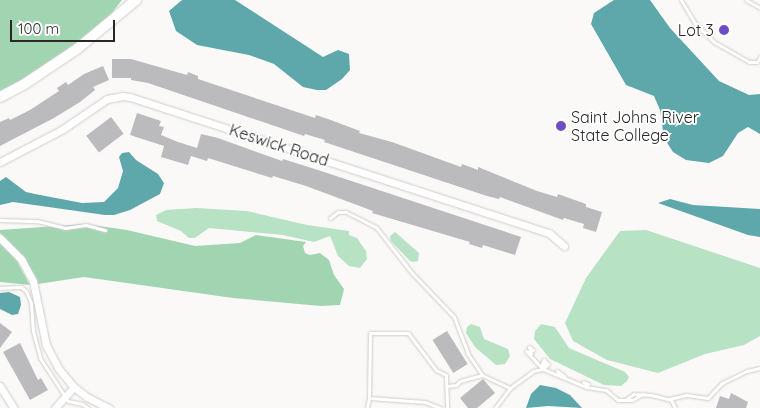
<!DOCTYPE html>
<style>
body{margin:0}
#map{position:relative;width:760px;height:408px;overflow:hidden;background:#fbf9f7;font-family:Quicksand,sans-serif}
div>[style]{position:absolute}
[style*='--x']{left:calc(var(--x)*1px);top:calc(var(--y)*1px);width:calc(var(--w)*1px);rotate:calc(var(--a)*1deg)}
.green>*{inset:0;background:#b7e2c4}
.forest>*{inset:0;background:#a1d5b1}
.water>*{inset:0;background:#5ea8ab}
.building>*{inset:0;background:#bbbbbe;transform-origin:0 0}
.roads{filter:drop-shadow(0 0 1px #ceccca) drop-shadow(0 0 1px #ceccca)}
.service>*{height:3px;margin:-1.5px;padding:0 1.5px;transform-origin:1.5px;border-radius:1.5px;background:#fff}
.minor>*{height:7px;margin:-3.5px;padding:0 3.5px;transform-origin:3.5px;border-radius:3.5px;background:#fff}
.secondary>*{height:10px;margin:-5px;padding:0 5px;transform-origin:5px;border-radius:5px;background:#fff}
.dots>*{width:14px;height:14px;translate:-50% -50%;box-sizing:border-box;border:2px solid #fff;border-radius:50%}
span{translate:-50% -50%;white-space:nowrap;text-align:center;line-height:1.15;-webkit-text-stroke:4px #fff;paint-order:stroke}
.poi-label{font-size:16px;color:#292827}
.right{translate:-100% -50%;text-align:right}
.left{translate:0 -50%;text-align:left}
.street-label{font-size:16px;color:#292827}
.scale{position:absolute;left:10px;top:20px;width:105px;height:22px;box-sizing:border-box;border:2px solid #292827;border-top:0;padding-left:6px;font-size:15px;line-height:18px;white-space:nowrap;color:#292827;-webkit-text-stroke:4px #fff;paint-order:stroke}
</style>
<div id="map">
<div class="green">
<div style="clip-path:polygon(196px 208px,247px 211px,307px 225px,349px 231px,349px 235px,357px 238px,366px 251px,367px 259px,360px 268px,349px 266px,338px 256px,330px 236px,314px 242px,283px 235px,209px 228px,195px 238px,189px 238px,181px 231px,157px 221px,156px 215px,166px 210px)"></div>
<div style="clip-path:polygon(646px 230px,760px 268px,760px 336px,744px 345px,705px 354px,658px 373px,607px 360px,573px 341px,565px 323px,586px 278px,620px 231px)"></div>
<div style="clip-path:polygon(395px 232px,419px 253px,418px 261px,414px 262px,410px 261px,391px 241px,390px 236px)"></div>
<div style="clip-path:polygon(471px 324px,480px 327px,484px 339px,508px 349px,510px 356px,505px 364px,496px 365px,475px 347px,466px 333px,467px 327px)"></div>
<div style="clip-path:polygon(541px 324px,555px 327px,569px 348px,625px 372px,629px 377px,627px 381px,621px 386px,604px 385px,550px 359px,534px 339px,535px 331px)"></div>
</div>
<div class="forest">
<div style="clip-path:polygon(0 0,122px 0,108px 18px,75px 46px,43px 69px,0 93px)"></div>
<div style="clip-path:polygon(85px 224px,127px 230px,195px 246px,240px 243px,256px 235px,306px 242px,303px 246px,305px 253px,310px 255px,320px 253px,329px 260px,334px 275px,344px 289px,340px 305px,321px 306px,233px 298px,84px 277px,38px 284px,24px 257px,0 233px,0 230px)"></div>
<div style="clip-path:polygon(0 242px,17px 261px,30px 285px,0 282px)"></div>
</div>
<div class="water">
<div style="clip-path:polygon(182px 0,235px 0,323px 57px,338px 50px,349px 54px,350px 70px,342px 79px,326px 90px,317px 90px,303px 87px,274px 64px,249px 55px,197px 45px,176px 31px,169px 11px)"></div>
<div style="clip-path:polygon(614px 0,650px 0,670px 28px,719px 81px,749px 95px,760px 94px,760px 134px,748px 127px,738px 133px,723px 156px,709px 163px,686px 160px,673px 152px,664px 138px,660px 110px,654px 96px,626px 85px,591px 24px,594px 13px)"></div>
<div style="clip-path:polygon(129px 152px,136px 160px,158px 174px,164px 183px,160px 194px,130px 210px,114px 215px,105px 215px,13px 202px,0 205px,0 181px,6px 177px,26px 192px,35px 194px,82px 203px,104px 202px,118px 188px,123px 171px,119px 157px,122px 153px)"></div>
<div style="clip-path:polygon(670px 199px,693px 205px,760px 209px,760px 237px,748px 235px,658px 203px)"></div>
<div style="clip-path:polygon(9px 292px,20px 297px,21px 305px,18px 314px,12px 315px,0 309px,0 293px)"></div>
<div style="clip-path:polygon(540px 385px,556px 388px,570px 395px,582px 408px,548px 406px,526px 408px,531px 394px)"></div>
</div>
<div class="building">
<div style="clip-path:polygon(112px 59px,131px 59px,187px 75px,188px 72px,198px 76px,198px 79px,315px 118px,316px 115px,328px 119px,360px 131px,359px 133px,392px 142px,461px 167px,462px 164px,478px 170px,478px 167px,537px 191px,557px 197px,558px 194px,586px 204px,586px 207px,602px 212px,596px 232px,583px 228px,584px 224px,564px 218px,563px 220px,500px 197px,499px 199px,487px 196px,324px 142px,325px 140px,305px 134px,304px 136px,148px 83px,131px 80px,131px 78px,112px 78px)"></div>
<div style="clip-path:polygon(103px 66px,109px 80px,93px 87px,95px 90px,80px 102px,54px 118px,0 146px,0 122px,9px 118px,10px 120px,30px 110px,59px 91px,57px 88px,66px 82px,68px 85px,84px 74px)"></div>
<div style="clip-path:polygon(137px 113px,161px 121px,159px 126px,164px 127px,161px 135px,178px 142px,197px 148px,201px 134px,218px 138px,282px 161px,283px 159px,318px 170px,521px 237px,515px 255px,483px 245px,482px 248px,469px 244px,470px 242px,372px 213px,373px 211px,306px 186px,273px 176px,272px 178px,208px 158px,207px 161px,191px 156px,188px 165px,161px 157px,164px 146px,130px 135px)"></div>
<div style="left:111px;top:117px;width:21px;height:31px;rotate:53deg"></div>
<div style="clip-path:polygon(0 323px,12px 332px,0 348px)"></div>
<div style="left:447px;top:331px;width:39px;height:17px;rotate:58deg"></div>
<div style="clip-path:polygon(20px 343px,38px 380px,41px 378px,48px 390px,30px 400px,3px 352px)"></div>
<div style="clip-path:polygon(483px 379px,495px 393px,477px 408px,468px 408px,460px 398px)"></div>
<div style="clip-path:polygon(731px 393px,748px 402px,746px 408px,716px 408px,720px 396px,729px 399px)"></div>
</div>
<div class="roads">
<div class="service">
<div style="--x:681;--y:0;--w:27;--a:59"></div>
<div style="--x:695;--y:23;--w:27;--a:45"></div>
<div style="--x:714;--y:42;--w:40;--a:29.7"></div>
<div style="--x:749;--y:62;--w:8;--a:0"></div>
<div style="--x:757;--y:62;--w:6;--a:-59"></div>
<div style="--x:746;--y:0;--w:16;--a:30"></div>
<div style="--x:330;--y:218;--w:10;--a:-37"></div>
<div style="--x:338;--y:212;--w:8;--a:0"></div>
<div style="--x:346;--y:212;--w:34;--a:27"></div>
<div style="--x:376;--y:227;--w:58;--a:52"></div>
<div style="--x:412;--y:273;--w:61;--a:46.3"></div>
<div style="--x:454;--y:317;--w:40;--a:69"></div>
<div style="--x:468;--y:354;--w:25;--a:56"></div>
<div style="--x:482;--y:375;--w:31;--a:25"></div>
<div style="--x:0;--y:220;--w:37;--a:2"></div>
<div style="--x:37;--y:221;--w:29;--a:14"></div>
<div style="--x:65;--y:228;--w:21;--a:-8"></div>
<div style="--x:86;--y:225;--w:20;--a:15"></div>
<div style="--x:0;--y:288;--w:21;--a:-3"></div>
<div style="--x:21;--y:287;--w:6;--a:39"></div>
<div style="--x:26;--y:291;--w:13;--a:67"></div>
<div style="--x:31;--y:303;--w:28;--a:86"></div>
<div style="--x:33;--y:331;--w:28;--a:75"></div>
<div style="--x:40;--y:358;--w:51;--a:56.9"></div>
<div style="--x:68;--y:401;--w:14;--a:12"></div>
<div style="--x:82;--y:404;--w:7;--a:34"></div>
<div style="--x:533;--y:350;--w:5;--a:-143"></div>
<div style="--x:529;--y:347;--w:6;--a:72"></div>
<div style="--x:531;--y:353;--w:5;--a:-158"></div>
<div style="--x:526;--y:351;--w:25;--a:47"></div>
<div style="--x:543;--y:369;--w:7;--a:-45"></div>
<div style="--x:548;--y:364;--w:6;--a:-135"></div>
<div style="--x:544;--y:360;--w:7;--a:117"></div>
<div style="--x:541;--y:366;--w:3;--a:0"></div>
<div style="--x:544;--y:366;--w:3;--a:-45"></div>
<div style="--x:546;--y:364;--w:4;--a:-124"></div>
<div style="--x:544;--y:361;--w:4;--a:124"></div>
<div style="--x:542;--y:364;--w:2;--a:27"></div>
<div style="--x:544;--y:365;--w:3;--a:-108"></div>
<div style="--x:557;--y:371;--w:9;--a:36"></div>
<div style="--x:583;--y:382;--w:5;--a:22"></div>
<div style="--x:588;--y:384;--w:3;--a:162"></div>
<div style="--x:447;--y:386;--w:9;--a:-6"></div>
<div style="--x:456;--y:385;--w:6;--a:-45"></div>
<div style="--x:460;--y:381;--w:23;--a:-15"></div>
<div style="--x:369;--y:398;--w:65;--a:-89.1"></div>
<div style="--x:370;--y:333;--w:38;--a:0"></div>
<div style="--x:408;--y:333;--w:46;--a:52.9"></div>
<div style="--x:436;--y:370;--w:11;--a:27"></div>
<div style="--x:446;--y:375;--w:33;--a:88"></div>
<div style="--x:669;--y:399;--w:17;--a:-13"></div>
<div style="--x:686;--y:395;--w:22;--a:8"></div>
<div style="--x:708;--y:398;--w:21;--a:-47"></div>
<div style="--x:722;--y:383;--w:28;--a:-26"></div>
<div style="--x:747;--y:371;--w:13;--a:-13"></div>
<div style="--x:623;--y:400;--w:9;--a:0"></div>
<div style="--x:632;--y:400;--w:13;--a:-29"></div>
<div style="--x:367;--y:408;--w:10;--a:-79"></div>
<div style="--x:369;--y:398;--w:56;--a:4.1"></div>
<div style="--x:425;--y:402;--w:16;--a:22"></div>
<div style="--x:495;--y:408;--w:25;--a:-53"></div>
<div style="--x:510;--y:388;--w:29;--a:-36"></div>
<div style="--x:533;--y:371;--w:10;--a:-11"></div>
<div style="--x:543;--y:369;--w:47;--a:22.7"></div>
<div style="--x:586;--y:387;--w:20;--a:9"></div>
<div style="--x:606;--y:390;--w:16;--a:40"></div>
<div style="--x:618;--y:400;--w:7;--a:0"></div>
<div style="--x:625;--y:400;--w:11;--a:-34"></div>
<div style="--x:634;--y:394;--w:17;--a:3"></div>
<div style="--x:651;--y:395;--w:21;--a:14"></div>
<div style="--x:671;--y:400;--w:9;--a:63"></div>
</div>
<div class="minor">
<div style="--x:0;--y:162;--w:71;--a:-27.6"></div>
<div style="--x:63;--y:129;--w:53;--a:-34.3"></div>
<div style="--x:107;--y:99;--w:16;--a:-11"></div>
<div style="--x:123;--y:96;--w:7;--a:8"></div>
<div style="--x:130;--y:97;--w:441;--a:18"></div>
<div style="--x:549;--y:233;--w:20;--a:41"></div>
<div style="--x:0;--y:238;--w:30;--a:45"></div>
<div style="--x:21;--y:259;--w:25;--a:61"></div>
<div style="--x:33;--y:281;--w:65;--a:78.5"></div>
<div style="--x:46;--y:345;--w:26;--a:62"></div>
<div style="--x:58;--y:368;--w:25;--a:50"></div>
<div style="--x:74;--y:387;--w:16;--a:38"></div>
<div style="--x:87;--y:397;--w:25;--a:27"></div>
<div style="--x:0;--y:386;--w:26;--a:58"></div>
<div style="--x:55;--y:408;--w:28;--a:-48"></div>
</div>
<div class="secondary">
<div style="--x:0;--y:97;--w:26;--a:-28"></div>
<div style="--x:23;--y:85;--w:65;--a:-33.7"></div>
<div style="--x:77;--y:49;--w:77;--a:-39.7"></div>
</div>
</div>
<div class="dots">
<div style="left:724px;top:30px;background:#6f4cc5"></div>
<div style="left:561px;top:126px;background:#6f4cc5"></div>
</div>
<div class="poi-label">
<span class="right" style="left:714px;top:30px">Lot 3</span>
<span class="left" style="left:571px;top:126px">Saint Johns River<br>State College</span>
</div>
<div class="street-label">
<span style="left:279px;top:145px;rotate:18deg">Keswick Road</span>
</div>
<div class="scale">100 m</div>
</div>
